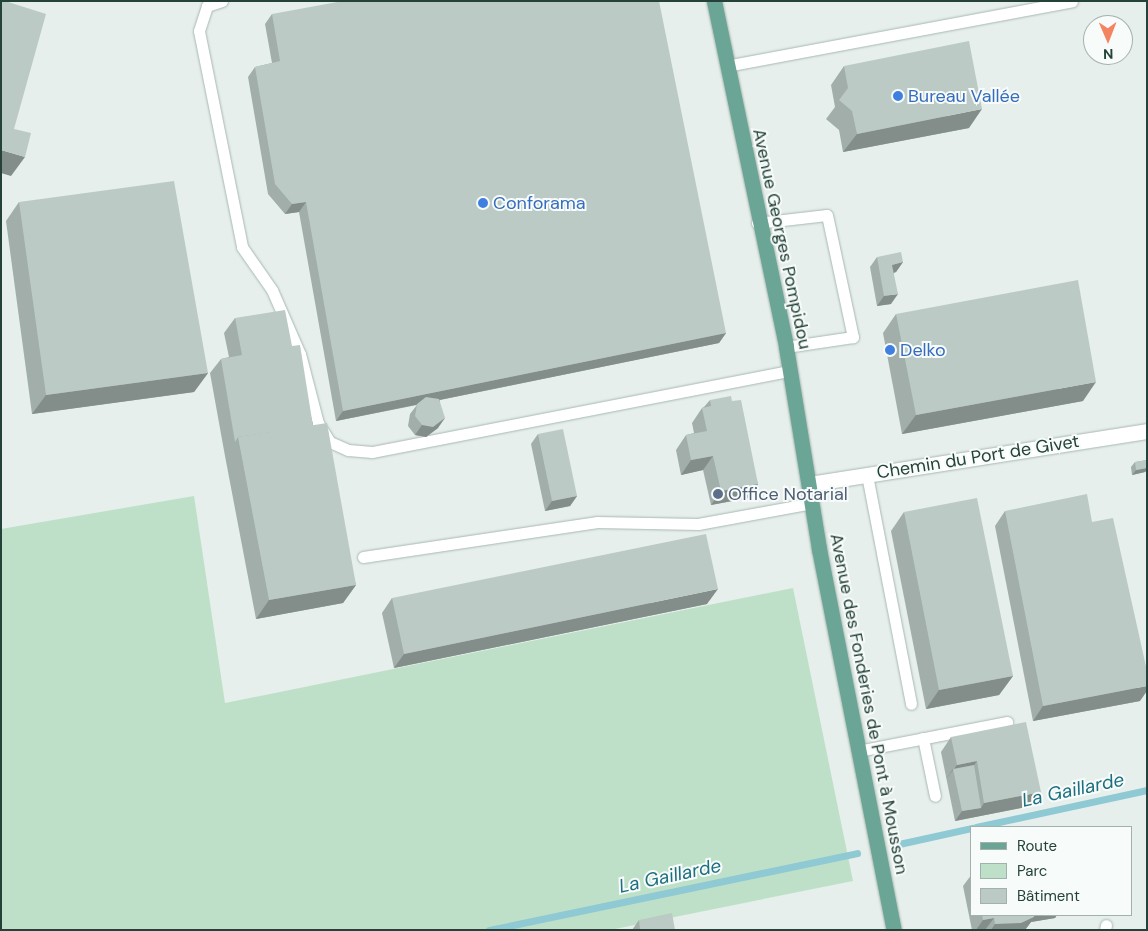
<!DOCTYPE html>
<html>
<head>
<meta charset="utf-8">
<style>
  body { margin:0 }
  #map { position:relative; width:1148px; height:931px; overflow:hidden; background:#e6efeb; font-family:"DM Sans",sans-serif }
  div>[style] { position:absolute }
  .green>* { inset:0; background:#bfe0c8 }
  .stream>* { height:7px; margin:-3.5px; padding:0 3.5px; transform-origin:3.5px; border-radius:3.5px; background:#8ec9d4 }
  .roads { filter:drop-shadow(0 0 1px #a8b8b2) drop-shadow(0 0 1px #a8b8b2) }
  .lane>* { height:11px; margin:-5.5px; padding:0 5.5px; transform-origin:5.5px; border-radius:5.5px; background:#fff }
  .street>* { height:15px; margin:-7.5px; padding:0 7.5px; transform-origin:7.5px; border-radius:7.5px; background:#fff }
  .primary>* { height:15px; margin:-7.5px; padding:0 7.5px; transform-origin:7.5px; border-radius:7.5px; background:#6aa596 }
  .wall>* { inset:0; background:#a1aea9 }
  .shaded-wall>* { inset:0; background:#838d89 }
  .building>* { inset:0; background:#bbcac4 }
  .dots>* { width:14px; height:14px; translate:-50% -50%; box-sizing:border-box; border:2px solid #f7fbf9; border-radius:50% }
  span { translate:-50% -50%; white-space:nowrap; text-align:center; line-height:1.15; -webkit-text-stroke:4px #f7fbf9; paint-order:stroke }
  .shop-label { font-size:18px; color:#366cbe }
  .left { translate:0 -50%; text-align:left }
  .street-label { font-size:18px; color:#24423a }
  .service-label { font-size:18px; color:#4e5e75 }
  .water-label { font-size:19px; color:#1c6f80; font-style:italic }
  .frame { position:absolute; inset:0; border:2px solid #24423a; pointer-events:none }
  .legend { position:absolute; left:970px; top:826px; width:162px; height:90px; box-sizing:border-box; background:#f7fbf9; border:1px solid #a3b1ad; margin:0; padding:6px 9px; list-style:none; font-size:15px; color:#24423a }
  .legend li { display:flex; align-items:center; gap:10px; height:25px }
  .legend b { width:25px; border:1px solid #a3b1ad }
  .north { position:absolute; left:1083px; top:15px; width:50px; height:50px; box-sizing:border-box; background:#f7fbf9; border:1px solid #a3b1ad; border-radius:50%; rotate:179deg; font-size:14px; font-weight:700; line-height:20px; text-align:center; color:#24423a }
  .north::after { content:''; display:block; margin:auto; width:18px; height:22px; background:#f4845f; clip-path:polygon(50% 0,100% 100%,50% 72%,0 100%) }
</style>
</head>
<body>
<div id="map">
  <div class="green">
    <i style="clip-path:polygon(194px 496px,225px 703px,793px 588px,853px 881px,610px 930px,1px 930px,1px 529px)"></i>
  </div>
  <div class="stream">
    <i style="left:976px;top:827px;width:175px;rotate:-12.2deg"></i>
    <i style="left:899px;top:844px;width:75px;rotate:-12.4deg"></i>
    <i style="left:489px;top:930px;width:376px;rotate:-11.8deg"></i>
  </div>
  <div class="roads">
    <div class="lane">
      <i style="left:222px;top:1px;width:16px;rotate:162deg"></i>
      <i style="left:207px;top:6px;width:26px;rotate:108deg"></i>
      <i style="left:199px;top:31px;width:220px;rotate:78.7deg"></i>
      <i style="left:242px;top:247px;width:52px;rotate:55.1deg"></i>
      <i style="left:272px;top:290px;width:70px;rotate:66.4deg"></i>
      <i style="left:300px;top:354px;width:71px;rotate:75.4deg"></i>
      <i style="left:318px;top:423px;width:22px;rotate:58deg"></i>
      <i style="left:330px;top:442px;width:20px;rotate:24deg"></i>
      <i style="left:348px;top:450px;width:24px;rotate:5deg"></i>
      <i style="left:372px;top:452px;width:426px;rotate:-11deg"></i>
      <i style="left:726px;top:66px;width:352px;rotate:-10.6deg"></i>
      <i style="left:757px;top:223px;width:70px;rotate:-6.5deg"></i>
      <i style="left:827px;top:215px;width:125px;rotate:78deg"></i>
      <i style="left:853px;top:337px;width:68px;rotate:171.5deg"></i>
      <i style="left:867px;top:475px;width:233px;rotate:79.1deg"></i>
      <i style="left:363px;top:557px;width:237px;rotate:-8.5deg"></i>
      <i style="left:597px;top:522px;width:101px;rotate:1.1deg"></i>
      <i style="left:698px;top:524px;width:116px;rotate:-10.4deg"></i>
      <i style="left:923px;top:738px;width:59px;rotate:78.3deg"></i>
      <i style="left:858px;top:751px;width:152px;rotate:-11deg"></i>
      <i style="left:1105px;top:930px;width:5px;rotate:-79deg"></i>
    </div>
    <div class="street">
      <i style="left:809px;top:484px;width:342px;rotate:-8.9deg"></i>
    </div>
    <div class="primary">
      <i style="left:714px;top:1px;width:353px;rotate:78.2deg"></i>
      <i style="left:786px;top:347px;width:205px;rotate:80.7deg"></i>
      <i style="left:819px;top:549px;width:388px;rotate:78.9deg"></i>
    </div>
  </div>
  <div class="wall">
    <i style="clip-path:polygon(272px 14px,726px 333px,719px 343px,440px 400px,438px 428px,426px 437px,415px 435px,408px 426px,410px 414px,417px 405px,336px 421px,299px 212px,285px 214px,268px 194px,248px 77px,255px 67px,272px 63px,265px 24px)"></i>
    <i style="clip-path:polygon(844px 66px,969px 128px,843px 152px,839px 130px,826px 119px,835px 107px,831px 85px)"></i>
    <i style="clip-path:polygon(19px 202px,208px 373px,194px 392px,32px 414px,6px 221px)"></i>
    <i style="clip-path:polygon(877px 257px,903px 262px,896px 272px,894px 273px,891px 304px,877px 306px,870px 267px)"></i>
    <i style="clip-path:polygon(896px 314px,1083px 401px,902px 434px,883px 333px)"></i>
    <i style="clip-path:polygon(235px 318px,292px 346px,356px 585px,343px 603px,256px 619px,225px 456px,210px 373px,221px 359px,229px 357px,224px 333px)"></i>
    <i style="clip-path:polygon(710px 400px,732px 401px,758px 484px,748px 498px,711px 505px,703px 470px,681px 475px,676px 450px,686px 435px,694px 433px,692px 423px,702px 408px,704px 407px)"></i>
    <i style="clip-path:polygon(538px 434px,577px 496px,570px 506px,545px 511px,531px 444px)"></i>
    <i style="clip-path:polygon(1147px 460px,1147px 470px,1145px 472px,1132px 475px,1131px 467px,1135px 462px)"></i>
    <i style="clip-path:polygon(1005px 511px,1092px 522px,1140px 701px,1033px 721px,995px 526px)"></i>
    <i style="clip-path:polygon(904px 512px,1013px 676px,999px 695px,926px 709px,891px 531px)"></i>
    <i style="clip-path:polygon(392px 598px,707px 604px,394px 668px,382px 613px)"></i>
    <i style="clip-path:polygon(951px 737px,1031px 806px,955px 821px,941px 752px)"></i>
    <i style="clip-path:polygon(972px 874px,972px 915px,1057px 915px,1055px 918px,1031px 922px,1025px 930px,972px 930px,963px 886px)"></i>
    <i style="clip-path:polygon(639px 920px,675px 930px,632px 930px)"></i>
  </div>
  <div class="shaded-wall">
    <i style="clip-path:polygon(982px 109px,969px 128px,843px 152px,857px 134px)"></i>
    <i style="clip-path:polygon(1px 150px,25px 157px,11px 176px,1px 173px)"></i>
    <i style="clip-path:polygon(306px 202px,299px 212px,285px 214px,292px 204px)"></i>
    <i style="clip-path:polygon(903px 262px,896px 272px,885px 275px,892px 265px)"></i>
    <i style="clip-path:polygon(898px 294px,891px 304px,877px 306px,884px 296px)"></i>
    <i style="clip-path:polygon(726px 333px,719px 343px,336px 421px,343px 411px)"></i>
    <i style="clip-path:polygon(208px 373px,194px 392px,32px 414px,46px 395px)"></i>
    <i style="clip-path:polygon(1096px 382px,1083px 401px,902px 434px,916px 415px)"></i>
    <i style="clip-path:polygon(445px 418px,438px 428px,426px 437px,415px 435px,422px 425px)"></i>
    <i style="clip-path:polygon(713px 456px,703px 470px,681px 475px,691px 460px)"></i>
    <i style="clip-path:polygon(1147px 468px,1147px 470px,1145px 472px,1132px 475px,1136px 470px)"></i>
    <i style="clip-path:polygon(758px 484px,748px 498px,711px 505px,721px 491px)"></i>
    <i style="clip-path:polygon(577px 496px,570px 506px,545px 511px,552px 501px)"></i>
    <i style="clip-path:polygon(356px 585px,343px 603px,256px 619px,269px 600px)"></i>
    <i style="clip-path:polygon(718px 589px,707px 604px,394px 668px,404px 654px)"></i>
    <i style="clip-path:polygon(1013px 676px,999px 695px,926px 709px,939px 690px)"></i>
    <i style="clip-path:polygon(1147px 686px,1147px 691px,1140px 701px,1033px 721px,1043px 706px)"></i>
    <i style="clip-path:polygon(977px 761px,967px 775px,953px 769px,946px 779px,957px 765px)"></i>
    <i style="clip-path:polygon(1041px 792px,1031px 806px,955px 821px,962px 811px,981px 808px,984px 803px)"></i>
    <i style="clip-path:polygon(1029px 915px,1057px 915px,1055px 918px,1031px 922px,1025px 930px,991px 930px,995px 924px)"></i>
    <i style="clip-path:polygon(994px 918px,985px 930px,976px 930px,983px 920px)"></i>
  </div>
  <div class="building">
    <i style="clip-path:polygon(1px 1px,5px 1px,46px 14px,14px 129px,31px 133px,25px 157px,1px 150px)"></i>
    <i style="clip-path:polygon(343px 1px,659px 1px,726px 333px,343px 411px,306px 202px,292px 204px,275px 184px,255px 67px,280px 61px,272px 14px)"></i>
    <i style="clip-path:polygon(969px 41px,982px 109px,857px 134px,852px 111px,839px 100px,848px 88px,844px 66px)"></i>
    <i style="clip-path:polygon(174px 181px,208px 373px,46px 395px,19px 202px)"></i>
    <i style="clip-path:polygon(901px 252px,903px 262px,892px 265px,898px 294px,884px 296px,877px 257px)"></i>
    <i style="clip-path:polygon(1078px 280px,1096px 382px,916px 415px,896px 314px)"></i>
    <i style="clip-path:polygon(285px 310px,292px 346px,300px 345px,313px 426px,238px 437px,235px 442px,221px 359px,242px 355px,235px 318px)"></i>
    <i style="clip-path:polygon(731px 396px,732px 401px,741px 400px,758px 484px,721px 491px,713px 456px,691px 460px,686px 435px,707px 431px,702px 408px,711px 406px,710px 400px)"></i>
    <i style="clip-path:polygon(426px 397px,439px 399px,445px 418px,433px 427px,422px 425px,415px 416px,417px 404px)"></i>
    <i style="clip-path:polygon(327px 423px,356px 585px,269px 600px,238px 437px)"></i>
    <i style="clip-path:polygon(563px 429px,577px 496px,552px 501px,538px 434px)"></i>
    <i style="clip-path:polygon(1147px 460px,1147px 468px,1136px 470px,1135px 462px)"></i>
    <i style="clip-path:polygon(1087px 494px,1092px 522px,1113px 518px,1147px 671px,1147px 686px,1043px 706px,1005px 511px)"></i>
    <i style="clip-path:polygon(977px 498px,1013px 676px,939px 690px,904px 512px)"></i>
    <i style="clip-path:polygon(706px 534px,718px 589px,404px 654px,392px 598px)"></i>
    <i style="clip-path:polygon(1026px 722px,1041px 792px,984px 803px,977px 761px,957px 765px,951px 737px)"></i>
    <i style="clip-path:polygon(974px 765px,981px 808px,962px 811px,953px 769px)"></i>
    <i style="clip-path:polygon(672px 913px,675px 930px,640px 930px,639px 920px)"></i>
    <i style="clip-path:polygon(982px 915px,1034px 915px,1034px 917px,1021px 923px,995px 924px,994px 918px,983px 920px)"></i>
  </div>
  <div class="dots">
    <i style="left:898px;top:96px;background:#3f7fe0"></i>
    <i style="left:483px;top:203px;background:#3f7fe0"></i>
    <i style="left:890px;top:350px;background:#3f7fe0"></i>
    <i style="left:718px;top:494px;background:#5c6f8a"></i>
  </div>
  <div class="shop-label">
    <span class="left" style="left:908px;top:96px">Bureau Vallée</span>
    <span class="left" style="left:493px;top:203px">Conforama</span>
    <span class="left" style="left:900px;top:350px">Delko</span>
  </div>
  <div class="street-label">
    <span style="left:782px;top:239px;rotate:78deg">Avenue Georges Pompidou</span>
    <span style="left:978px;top:457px;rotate:-9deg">Chemin du Port de Givet</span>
    <span style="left:869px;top:704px;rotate:79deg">Avenue des Fonderies de Pont à Mousson</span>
  </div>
  <div class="service-label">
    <span class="left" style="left:728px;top:494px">Office Notarial</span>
  </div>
  <div class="water-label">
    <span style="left:1073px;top:790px;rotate:-12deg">La Gaillarde</span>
    <span style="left:670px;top:876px;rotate:-12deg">La Gaillarde</span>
  </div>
  <div class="frame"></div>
  <ul class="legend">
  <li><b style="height:6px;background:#6aa596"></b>Route</li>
  <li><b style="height:14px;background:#bfe0c8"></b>Parc</li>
  <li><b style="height:14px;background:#bbcac4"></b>Bâtiment</li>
  </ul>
  <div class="north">N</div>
</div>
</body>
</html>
